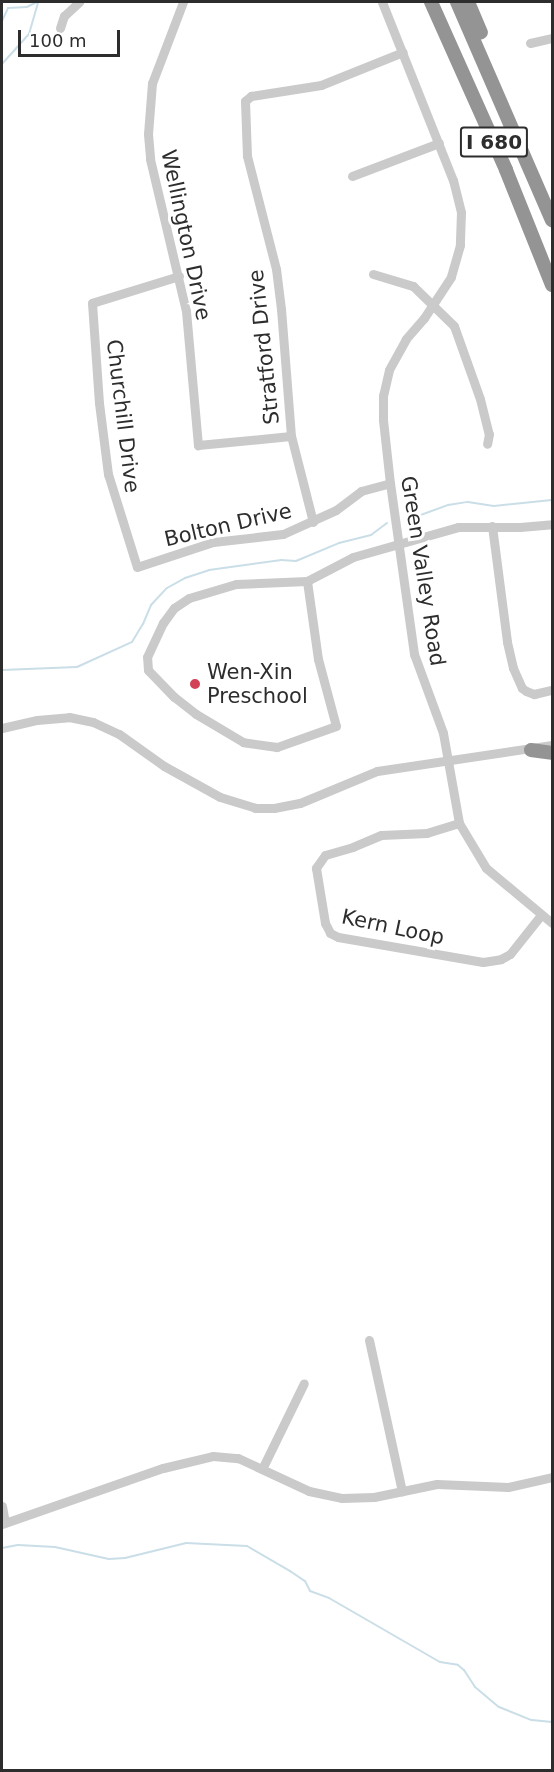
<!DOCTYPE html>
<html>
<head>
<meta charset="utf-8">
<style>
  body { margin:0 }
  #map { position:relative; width:554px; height:1772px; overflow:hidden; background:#fff; font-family:"DejaVu Sans",sans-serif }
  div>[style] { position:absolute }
  .stream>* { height:2px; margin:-1px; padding:0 1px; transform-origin:1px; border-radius:1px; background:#cadee7 }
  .minor>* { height:9px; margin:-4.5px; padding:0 4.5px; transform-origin:4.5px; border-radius:4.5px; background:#cacaca }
  .highway>* { height:14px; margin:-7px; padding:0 7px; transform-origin:7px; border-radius:7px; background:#949494 }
  .dots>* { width:16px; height:16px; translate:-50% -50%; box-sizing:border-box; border:3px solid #fff; border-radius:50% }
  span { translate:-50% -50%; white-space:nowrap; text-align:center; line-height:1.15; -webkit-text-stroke:6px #fff; paint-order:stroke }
  .shield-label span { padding:2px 4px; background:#fff; border:2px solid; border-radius:4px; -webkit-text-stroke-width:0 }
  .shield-label { font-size:20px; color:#2d2d2d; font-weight:700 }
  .street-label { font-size:21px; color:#2d2d2d }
  .poi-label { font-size:21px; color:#2d2d2d }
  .left { translate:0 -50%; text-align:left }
  .frame { position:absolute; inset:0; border:3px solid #2d2d2d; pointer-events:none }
  .scale { position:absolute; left:18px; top:30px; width:102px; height:27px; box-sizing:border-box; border:3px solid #2d2d2d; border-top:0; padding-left:8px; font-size:18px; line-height:21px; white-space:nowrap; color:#2d2d2d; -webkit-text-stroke:4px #fff; paint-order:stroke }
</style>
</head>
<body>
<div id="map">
  <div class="stream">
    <i style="left:2px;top:21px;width:14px;rotate:-65deg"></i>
    <i style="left:8px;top:8px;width:19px;rotate:-3deg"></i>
    <i style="left:27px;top:7px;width:11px;rotate:-27deg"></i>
    <i style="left:2px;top:64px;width:40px;rotate:-48deg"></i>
    <i style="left:29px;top:34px;width:33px;rotate:-74deg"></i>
    <i style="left:407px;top:520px;width:44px;rotate:-20.1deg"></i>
    <i style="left:448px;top:505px;width:20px;rotate:-9deg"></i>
    <i style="left:468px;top:502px;width:26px;rotate:9deg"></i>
    <i style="left:494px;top:506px;width:58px;rotate:-5.9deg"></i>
    <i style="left:2px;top:670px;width:75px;rotate:-2.3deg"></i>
    <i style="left:77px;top:667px;width:60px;rotate:-24.4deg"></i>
    <i style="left:132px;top:642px;width:21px;rotate:-59deg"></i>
    <i style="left:143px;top:624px;width:21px;rotate:-67deg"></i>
    <i style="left:151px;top:605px;width:23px;rotate:-47deg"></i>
    <i style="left:167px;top:588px;width:21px;rotate:-29deg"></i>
    <i style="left:185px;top:578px;width:25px;rotate:-18deg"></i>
    <i style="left:209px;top:570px;width:73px;rotate:-7.9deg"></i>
    <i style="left:281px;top:560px;width:15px;rotate:4deg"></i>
    <i style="left:296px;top:561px;width:47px;rotate:-22.7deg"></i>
    <i style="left:339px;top:543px;width:33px;rotate:-14deg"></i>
    <i style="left:371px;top:535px;width:20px;rotate:-37deg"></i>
    <i style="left:2px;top:1548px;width:16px;rotate:-11deg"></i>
    <i style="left:18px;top:1545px;width:37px;rotate:3deg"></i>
    <i style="left:55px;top:1547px;width:55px;rotate:12.5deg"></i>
    <i style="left:109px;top:1559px;width:16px;rotate:-4deg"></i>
    <i style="left:125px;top:1558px;width:63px;rotate:-13.8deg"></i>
    <i style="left:186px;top:1543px;width:61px;rotate:2.8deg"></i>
    <i style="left:247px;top:1546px;width:50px;rotate:30.2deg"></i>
    <i style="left:290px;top:1571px;width:18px;rotate:34deg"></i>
    <i style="left:305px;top:1581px;width:11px;rotate:63deg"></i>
    <i style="left:310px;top:1591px;width:20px;rotate:20deg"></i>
    <i style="left:329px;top:1598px;width:128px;rotate:30deg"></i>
    <i style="left:440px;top:1662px;width:18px;rotate:9deg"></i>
    <i style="left:458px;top:1665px;width:8px;rotate:40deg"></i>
    <i style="left:464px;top:1670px;width:20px;rotate:57deg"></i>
    <i style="left:475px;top:1687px;width:31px;rotate:40deg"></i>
    <i style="left:499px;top:1707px;width:35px;rotate:22deg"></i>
    <i style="left:532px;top:1720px;width:20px;rotate:6deg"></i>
  </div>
  <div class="minor">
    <i style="left:183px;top:2px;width:87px;rotate:110.9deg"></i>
    <i style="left:152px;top:83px;width:51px;rotate:94.5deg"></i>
    <i style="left:148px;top:134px;width:25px;rotate:85deg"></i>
    <i style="left:150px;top:159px;width:156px;rotate:76.7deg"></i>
    <i style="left:186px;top:311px;width:135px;rotate:84.9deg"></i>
    <i style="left:198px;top:445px;width:93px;rotate:-5.5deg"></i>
    <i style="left:382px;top:2px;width:192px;rotate:68.3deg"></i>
    <i style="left:453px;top:180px;width:33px;rotate:76deg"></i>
    <i style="left:461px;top:212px;width:33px;rotate:92deg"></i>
    <i style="left:460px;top:245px;width:33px;rotate:106deg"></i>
    <i style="left:451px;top:277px;width:49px;rotate:123.4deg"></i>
    <i style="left:424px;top:318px;width:28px;rotate:131deg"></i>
    <i style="left:406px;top:339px;width:35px;rotate:119deg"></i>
    <i style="left:389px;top:370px;width:27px;rotate:103deg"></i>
    <i style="left:383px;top:396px;width:24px;rotate:90deg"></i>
    <i style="left:383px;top:420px;width:63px;rotate:83.7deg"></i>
    <i style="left:390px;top:483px;width:173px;rotate:82deg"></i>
    <i style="left:414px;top:654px;width:84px;rotate:69.8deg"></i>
    <i style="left:443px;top:733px;width:91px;rotate:79.9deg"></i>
    <i style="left:459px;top:823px;width:52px;rotate:59deg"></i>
    <i style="left:486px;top:868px;width:86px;rotate:39.8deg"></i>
    <i style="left:60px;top:28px;width:13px;rotate:-72deg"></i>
    <i style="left:64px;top:16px;width:21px;rotate:-43deg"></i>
    <i style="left:530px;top:43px;width:23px;rotate:-13deg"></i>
    <i style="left:352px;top:176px;width:93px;rotate:-20.8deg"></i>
    <i style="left:373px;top:274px;width:42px;rotate:16.7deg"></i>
    <i style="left:413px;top:286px;width:57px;rotate:44.3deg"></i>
    <i style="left:454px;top:326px;width:77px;rotate:70.4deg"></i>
    <i style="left:480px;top:399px;width:36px;rotate:76deg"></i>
    <i style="left:489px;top:434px;width:10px;rotate:101deg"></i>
    <i style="left:179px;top:276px;width:91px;rotate:162.8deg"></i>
    <i style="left:92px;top:303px;width:100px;rotate:86deg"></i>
    <i style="left:99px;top:403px;width:72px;rotate:82.8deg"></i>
    <i style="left:108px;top:474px;width:97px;rotate:72.7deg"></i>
    <i style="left:137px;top:567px;width:80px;rotate:-18.2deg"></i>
    <i style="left:213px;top:542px;width:70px;rotate:-6.5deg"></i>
    <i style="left:283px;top:534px;width:58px;rotate:-24.4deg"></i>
    <i style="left:336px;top:510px;width:31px;rotate:-37deg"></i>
    <i style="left:361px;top:491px;width:30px;rotate:-15deg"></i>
    <i style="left:313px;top:522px;width:89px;rotate:-104.3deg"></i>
    <i style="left:291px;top:436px;width:127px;rotate:-94.5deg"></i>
    <i style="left:281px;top:309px;width:40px;rotate:-97.1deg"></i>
    <i style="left:276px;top:269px;width:117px;rotate:-104.4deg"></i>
    <i style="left:247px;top:156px;width:55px;rotate:-92.1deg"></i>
    <i style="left:245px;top:101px;width:8px;rotate:-40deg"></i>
    <i style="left:251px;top:96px;width:71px;rotate:-8.9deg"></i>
    <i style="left:321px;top:85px;width:88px;rotate:-21.9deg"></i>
    <i style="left:492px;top:526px;width:117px;rotate:82.6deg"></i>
    <i style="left:507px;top:642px;width:27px;rotate:77deg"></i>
    <i style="left:513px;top:668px;width:22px;rotate:66deg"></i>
    <i style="left:522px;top:688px;width:5px;rotate:37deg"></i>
    <i style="left:526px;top:691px;width:9px;rotate:21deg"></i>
    <i style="left:534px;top:694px;width:18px;rotate:-13deg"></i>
    <i style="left:307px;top:581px;width:79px;rotate:82deg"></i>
    <i style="left:318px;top:659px;width:69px;rotate:75deg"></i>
    <i style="left:336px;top:726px;width:63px;rotate:160.4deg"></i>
    <i style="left:277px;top:747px;width:34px;rotate:-172deg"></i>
    <i style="left:243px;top:742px;width:55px;rotate:-149.2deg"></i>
    <i style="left:196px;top:714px;width:28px;rotate:-142deg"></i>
    <i style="left:174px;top:697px;width:37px;rotate:-134deg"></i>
    <i style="left:148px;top:670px;width:13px;rotate:-94deg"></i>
    <i style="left:147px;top:657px;width:38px;rotate:-65deg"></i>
    <i style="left:163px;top:623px;width:19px;rotate:-54deg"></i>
    <i style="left:174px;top:608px;width:18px;rotate:-34deg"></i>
    <i style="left:189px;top:598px;width:49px;rotate:-16.6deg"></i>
    <i style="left:236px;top:584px;width:71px;rotate:-2.4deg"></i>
    <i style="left:307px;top:581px;width:52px;rotate:-27.6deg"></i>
    <i style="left:353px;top:557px;width:109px;rotate:-15.9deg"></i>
    <i style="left:458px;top:527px;width:62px"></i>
    <i style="left:520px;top:527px;width:32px;rotate:-5deg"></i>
    <i style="left:2px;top:728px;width:36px;rotate:-13deg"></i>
    <i style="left:37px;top:720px;width:32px;rotate:-5deg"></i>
    <i style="left:69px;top:717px;width:25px;rotate:12deg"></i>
    <i style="left:93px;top:722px;width:29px;rotate:25deg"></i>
    <i style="left:119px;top:734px;width:55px;rotate:35.4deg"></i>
    <i style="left:164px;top:766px;width:64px;rotate:29deg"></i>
    <i style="left:220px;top:797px;width:37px;rotate:17deg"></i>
    <i style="left:255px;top:808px;width:19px"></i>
    <i style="left:274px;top:808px;width:26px;rotate:-11deg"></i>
    <i style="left:300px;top:803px;width:83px;rotate:-22.6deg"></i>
    <i style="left:377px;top:771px;width:177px;rotate:-8.5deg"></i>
    <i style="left:459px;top:823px;width:34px;rotate:163deg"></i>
    <i style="left:427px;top:833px;width:46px;rotate:177.5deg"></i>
    <i style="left:381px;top:835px;width:30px;rotate:157deg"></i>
    <i style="left:353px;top:847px;width:29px;rotate:164deg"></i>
    <i style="left:325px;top:855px;width:16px;rotate:125deg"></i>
    <i style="left:316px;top:868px;width:56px;rotate:80.7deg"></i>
    <i style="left:325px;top:923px;width:11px;rotate:63deg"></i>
    <i style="left:330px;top:933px;width:9px;rotate:27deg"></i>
    <i style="left:338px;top:937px;width:147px;rotate:9.8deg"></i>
    <i style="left:483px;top:962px;width:18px;rotate:-9deg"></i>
    <i style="left:501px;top:959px;width:10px;rotate:-29deg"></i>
    <i style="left:510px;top:954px;width:50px;rotate:-51.5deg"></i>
    <i style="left:369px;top:1340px;width:155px;rotate:77.7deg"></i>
    <i style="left:263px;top:1467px;width:93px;rotate:-64deg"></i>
    <i style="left:2px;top:1506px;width:17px;rotate:80deg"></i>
    <i style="left:2px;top:1524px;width:170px;rotate:-19.2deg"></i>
    <i style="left:163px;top:1468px;width:51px;rotate:-13.5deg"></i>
    <i style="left:213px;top:1456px;width:25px;rotate:5deg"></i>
    <i style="left:238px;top:1458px;width:78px;rotate:24.9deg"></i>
    <i style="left:309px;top:1491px;width:34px;rotate:12deg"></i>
    <i style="left:342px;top:1498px;width:32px;rotate:-2deg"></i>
    <i style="left:374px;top:1497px;width:64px;rotate:-11.7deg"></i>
    <i style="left:437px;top:1484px;width:71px;rotate:2.4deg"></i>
    <i style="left:508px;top:1487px;width:45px;rotate:-12.8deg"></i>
  </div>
  <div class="highway">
    <i style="left:431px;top:2px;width:184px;rotate:65.9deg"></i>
    <i style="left:506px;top:170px;width:124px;rotate:68.2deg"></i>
    <i style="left:457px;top:2px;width:238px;rotate:66.5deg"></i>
    <i style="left:468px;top:2px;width:33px;rotate:67deg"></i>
    <i style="left:531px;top:750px;width:21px;rotate:8deg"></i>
  </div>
  <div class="dots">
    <i style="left:195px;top:684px;background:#d24155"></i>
  </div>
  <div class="shield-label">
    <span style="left:494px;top:142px">I 680</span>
  </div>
  <div class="street-label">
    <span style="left:186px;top:235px;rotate:78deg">Wellington Drive</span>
    <span style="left:264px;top:347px;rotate:-96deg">Stratford Drive</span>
    <span style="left:123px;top:416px;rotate:83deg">Churchill Drive</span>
    <span style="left:228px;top:525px;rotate:-13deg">Bolton Drive</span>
    <span style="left:423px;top:571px;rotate:81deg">Green Valley Road</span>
    <span style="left:393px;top:927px;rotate:12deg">Kern Loop</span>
  </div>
  <div class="poi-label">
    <span class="left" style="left:207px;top:684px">Wen-Xin<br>Preschool</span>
  </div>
  <div class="frame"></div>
  <div class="scale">100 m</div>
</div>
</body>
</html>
